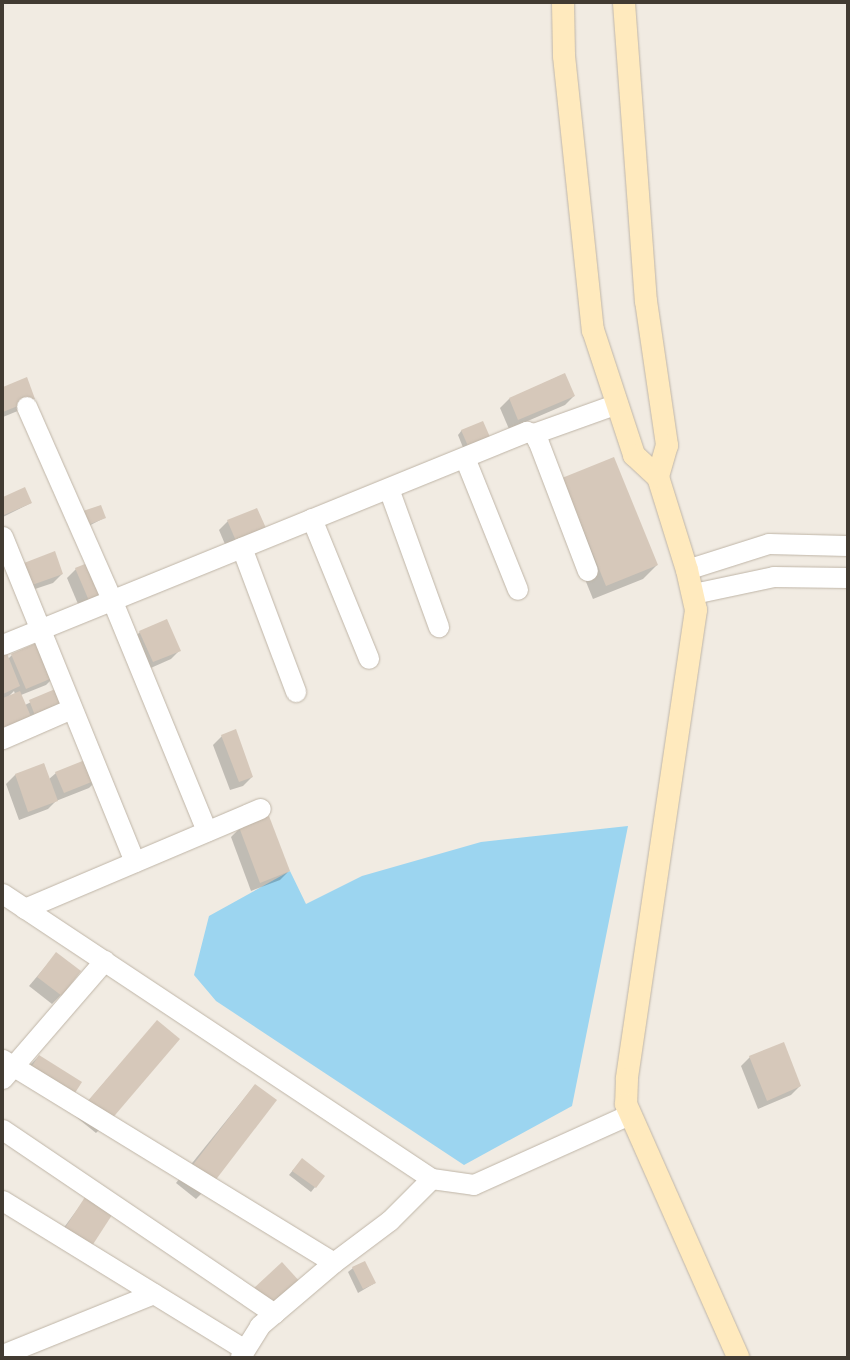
<!DOCTYPE html>
<html>
<head>
<meta charset="utf-8">
<style>
  body { margin:0 }
  #map { position:relative; width:850px; height:1360px; overflow:hidden; background:#f1ebe2; font-family:Montserrat,sans-serif }
  div>[style] { position:absolute }
  .water>* { inset:0; background:#9cd5f0 }
  .shadow>* { inset:0; background:#0003 }
  .building>* { inset:0; background:#d6c8ba }
  .roads { filter:drop-shadow(0 0 1px #bfb5a7) drop-shadow(0 0 1px #bfb5a7) }
  .street>* { height:20px; margin:-10px; padding:0 10px; transform-origin:10px; border-radius:10px; background:#fff }
  .secondary>* { height:22px; margin:-11px; padding:0 11px; transform-origin:11px; border-radius:11px; background:#ffeabe }
  span { translate:-50% -50%; white-space:nowrap; text-align:center; line-height:1.15; -webkit-text-stroke:3px #fff; paint-order:stroke }
  .frame { position:absolute; inset:0; border:4px solid #423b32; pointer-events:none }
</style>
</head>
<body>
<div id="map">
  <div class="water">
    <i style="clip-path:polygon(628px 826px,572px 1106px,464px 1165px,216px 1001px,194px 975px,209px 916px,290px 871px,306px 904px,362px 876px,481px 842px)"></i>
  </div>
  <div class="shadow">
    <i style="clip-path:polygon(564px 374px,574px 396px,565px 405px,509px 429px,500px 408px,509px 399px)"></i>
    <i style="clip-path:polygon(3px 388px,25px 408px,3px 417px)"></i>
    <i style="clip-path:polygon(462px 430px,488px 437px,464px 450px,458px 435px)"></i>
    <i style="clip-path:polygon(25px 489px,31px 503px,3px 517px,3px 498px)"></i>
    <i style="clip-path:polygon(550px 493px,657px 565px,643px 579px,593px 599px)"></i>
    <i style="clip-path:polygon(76px 517px,104px 518px,81px 530px)"></i>
    <i style="clip-path:polygon(228px 521px,255px 537px,227px 549px,219px 530px)"></i>
    <i style="clip-path:polygon(24px 564px,62px 574px,53px 583px,23px 593px)"></i>
    <i style="clip-path:polygon(76px 569px,103px 596px,81px 611px,67px 578px)"></i>
    <i style="clip-path:polygon(140px 632px,180px 650px,171px 659px,144px 671px,131px 641px)"></i>
    <i style="clip-path:polygon(evenodd,3px 653px,8px 659px,12px 655px,55px 676px,46px 685px,21px 695px,25px 705px,60px 688px,67px 703px,3px 736px,3px 653px,14px 691px,15px 694px,7px 698px,14px 691px)"></i>
    <i style="clip-path:polygon(222px 736px,252px 777px,243px 786px,230px 790px,213px 745px)"></i>
    <i style="clip-path:polygon(44px 764px,49px 779px,56px 773px,98px 779px,89px 788px,56px 801px,48px 809px,19px 820px,6px 784px,15px 775px)"></i>
    <i style="clip-path:polygon(240px 828px,289px 871px,280px 880px,251px 891px,231px 837px)"></i>
    <i style="clip-path:polygon(56px 954px,61px 995px,52px 1004px,29px 986px)"></i>
    <i style="clip-path:polygon(157px 1022px,109px 1120px,96px 1133px,75px 1116px)"></i>
    <i style="clip-path:polygon(783px 1044px,800px 1086px,791px 1095px,758px 1109px,741px 1066px,750px 1057px)"></i>
    <i style="clip-path:polygon(39px 1056px,73px 1095px,30px 1065px)"></i>
    <i style="clip-path:polygon(255px 1085px,210px 1185px,196px 1199px,176px 1183px)"></i>
    <i style="clip-path:polygon(298px 1164px,324px 1176px,311px 1192px,289px 1175px)"></i>
    <i style="clip-path:polygon(85px 1199px,80px 1257px,54px 1241px)"></i>
    <i style="clip-path:polygon(353px 1268px,375px 1283px,358px 1293px,348px 1272px)"></i>
  </div>
  <div class="building">
    <i style="clip-path:polygon(565px 373px,575px 396px,518px 420px,509px 398px)"></i>
    <i style="clip-path:polygon(27px 377px,35px 399px,3px 412px,3px 387px)"></i>
    <i style="clip-path:polygon(483px 421px,490px 437px,468px 446px,461px 430px)"></i>
    <i style="clip-path:polygon(614px 457px,658px 565px,606px 586px,562px 478px)"></i>
    <i style="clip-path:polygon(25px 487px,32px 503px,4px 515px,3px 497px)"></i>
    <i style="clip-path:polygon(101px 505px,106px 518px,85px 526px,80px 512px)"></i>
    <i style="clip-path:polygon(257px 508px,266px 528px,236px 541px,227px 520px)"></i>
    <i style="clip-path:polygon(55px 551px,63px 574px,32px 585px,24px 563px)"></i>
    <i style="clip-path:polygon(90px 562px,104px 597px,90px 603px,75px 568px)"></i>
    <i style="clip-path:polygon(167px 619px,181px 651px,153px 662px,139px 631px)"></i>
    <i style="clip-path:polygon(41px 641px,57px 676px,26px 689px,11px 654px)"></i>
    <i style="clip-path:polygon(6px 651px,20px 686px,3px 694px,3px 652px)"></i>
    <i style="clip-path:polygon(60px 687px,68px 703px,36px 718px,29px 700px)"></i>
    <i style="clip-path:polygon(20px 691px,32px 719px,3px 732px,3px 698px)"></i>
    <i style="clip-path:polygon(236px 729px,253px 777px,239px 782px,221px 735px)"></i>
    <i style="clip-path:polygon(90px 758px,99px 779px,64px 793px,55px 772px)"></i>
    <i style="clip-path:polygon(44px 763px,58px 801px,28px 812px,15px 774px)"></i>
    <i style="clip-path:polygon(269px 816px,290px 871px,260px 883px,239px 827px)"></i>
    <i style="clip-path:polygon(56px 952px,81px 971px,62px 996px,37px 977px)"></i>
    <i style="clip-path:polygon(157px 1020px,180px 1039px,110px 1121px,87px 1102px)"></i>
    <i style="clip-path:polygon(784px 1042px,801px 1086px,767px 1101px,749px 1056px)"></i>
    <i style="clip-path:polygon(39px 1055px,82px 1082px,73px 1096px,30px 1069px)"></i>
    <i style="clip-path:polygon(255px 1084px,277px 1100px,211px 1186px,189px 1170px)"></i>
    <i style="clip-path:polygon(302px 1158px,325px 1176px,316px 1188px,292px 1171px)"></i>
    <i style="clip-path:polygon(85px 1197px,112px 1215px,90px 1249px,63px 1231px)"></i>
    <i style="clip-path:polygon(365px 1261px,376px 1283px,363px 1289px,352px 1267px)"></i>
    <i style="clip-path:polygon(282px 1262px,301px 1283px,270px 1307px,253px 1289px)"></i>
  </div>
  <div class="roads">
    <div class="street">
      <i style="left:27px;top:407px;width:213px;rotate:66.2deg"></i>
      <i style="left:113px;top:602px;width:248px;rotate:67.7deg"></i>
      <i style="left:534px;top:434px;width:89px;rotate:-19.7deg"></i>
      <i style="left:465px;top:458px;width:142px;rotate:68.1deg"></i>
      <i style="left:389px;top:489px;width:147px;rotate:70.1deg"></i>
      <i style="left:312px;top:519px;width:151px;rotate:67.8deg"></i>
      <i style="left:3px;top:537px;width:351px;rotate:67.9deg"></i>
      <i style="left:242px;top:548px;width:154px;rotate:69.4deg"></i>
      <i style="left:687px;top:570px;width:86px;rotate:-17.6deg"></i>
      <i style="left:769px;top:544px;width:78px;rotate:1.5deg"></i>
      <i style="left:694px;top:594px;width:82px;rotate:-12deg"></i>
      <i style="left:774px;top:577px;width:73px;rotate:0.8deg"></i>
      <i style="left:3px;top:645px;width:566px;rotate:-22.12deg"></i>
      <i style="left:527px;top:432px;width:7px;rotate:16deg"></i>
      <i style="left:534px;top:434px;width:10px;rotate:61deg"></i>
      <i style="left:539px;top:443px;width:137px;rotate:69.1deg"></i>
      <i style="left:3px;top:739px;width:75px;rotate:-23.5deg"></i>
      <i style="left:3px;top:894px;width:515px;rotate:33.6deg"></i>
      <i style="left:432px;top:1179px;width:42px;rotate:8.1deg"></i>
      <i style="left:474px;top:1185px;width:171px;rotate:-24.2deg"></i>
      <i style="left:25px;top:909px;width:256px;rotate:-23deg"></i>
      <i style="left:3px;top:1060px;width:388px;rotate:31.5deg"></i>
      <i style="left:3px;top:1079px;width:156px;rotate:-49.2deg"></i>
      <i style="left:3px;top:1130px;width:328px;rotate:34.1deg"></i>
      <i style="left:3px;top:1201px;width:284px;rotate:31.6deg"></i>
      <i style="left:3px;top:1355px;width:163px;rotate:-22deg"></i>
      <i style="left:241px;top:1357px;width:36px;rotate:-58deg"></i>
      <i style="left:260px;top:1326px;width:97px;rotate:-40.4deg"></i>
      <i style="left:334px;top:1263px;width:70px;rotate:-36.9deg"></i>
      <i style="left:390px;top:1221px;width:59px;rotate:-45deg"></i>
    </div>
    <div class="secondary">
      <i style="left:563px;top:3px;width:53px;rotate:88.9deg"></i>
      <i style="left:564px;top:56px;width:276px;rotate:84deg"></i>
      <i style="left:593px;top:330px;width:132px;rotate:71.8deg"></i>
      <i style="left:634px;top:455px;width:33px;rotate:43deg"></i>
      <i style="left:658px;top:477px;width:97px;rotate:72.7deg"></i>
      <i style="left:687px;top:570px;width:41px;rotate:77.3deg"></i>
      <i style="left:696px;top:610px;width:474px;rotate:98.4deg"></i>
      <i style="left:627px;top:1079px;width:25px;rotate:92deg"></i>
      <i style="left:626px;top:1104px;width:277px;rotate:66.1deg"></i>
      <i style="left:624px;top:3px;width:299px;rotate:85.8deg"></i>
      <i style="left:646px;top:301px;width:146px;rotate:81.7deg"></i>
      <i style="left:667px;top:445px;width:33px;rotate:106deg"></i>
    </div>
  </div>
  <div class="frame"></div>
</div>
</body>
</html>
